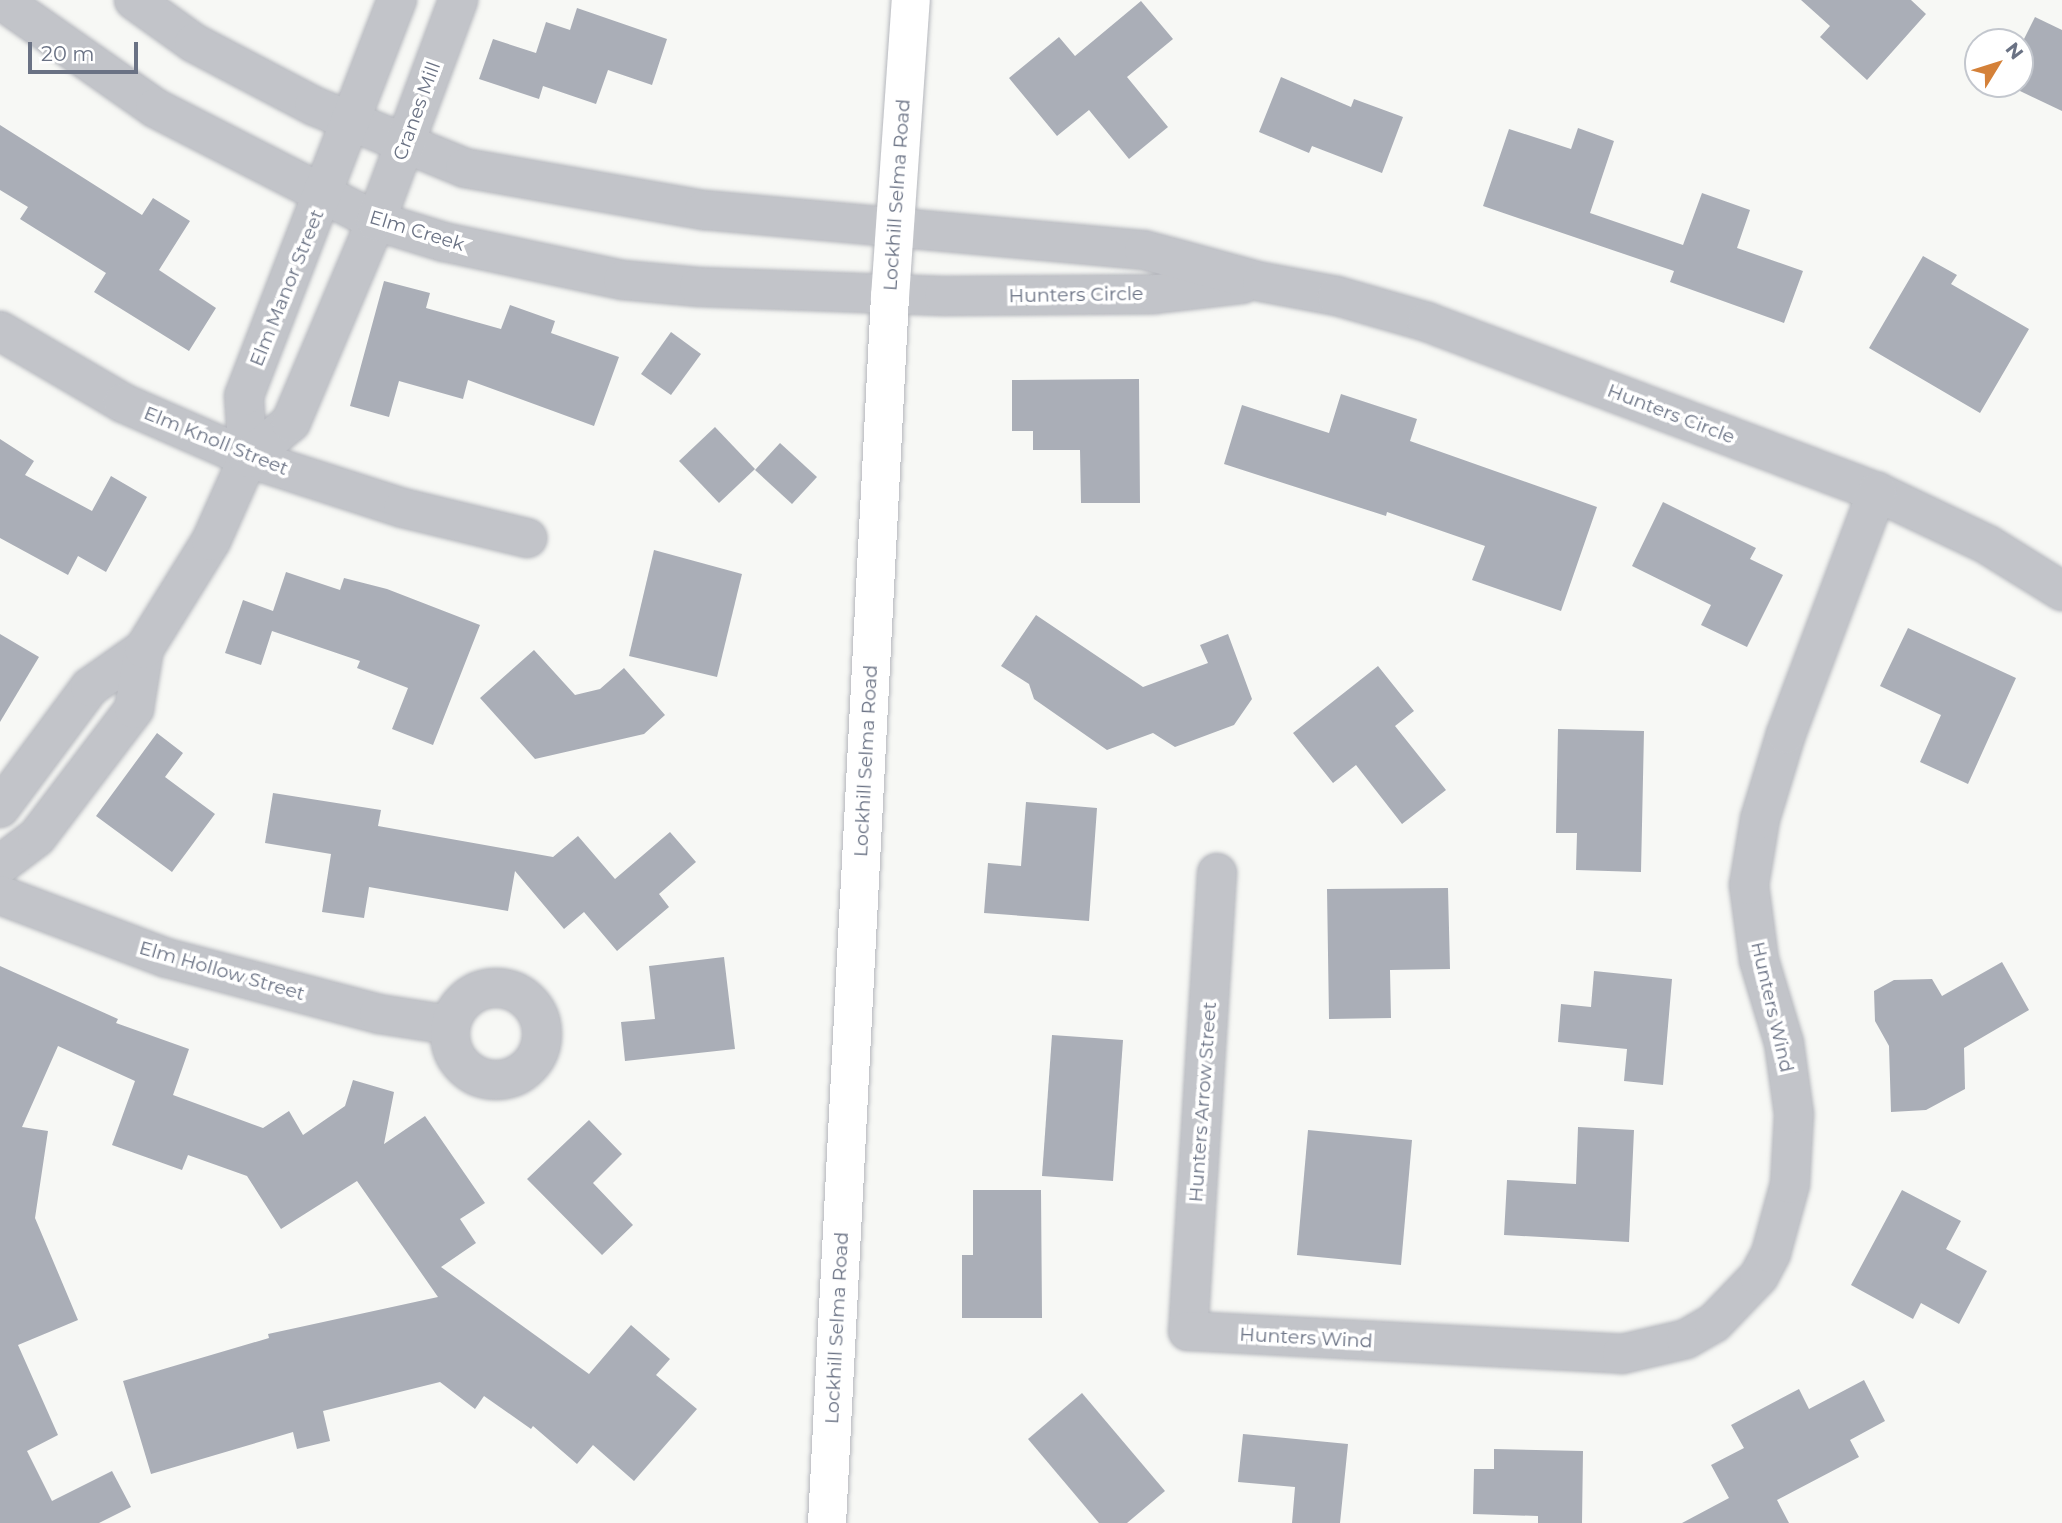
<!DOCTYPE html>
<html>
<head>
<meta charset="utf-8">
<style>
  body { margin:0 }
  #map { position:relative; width:2062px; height:1523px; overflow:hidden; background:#f7f8f5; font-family:Montserrat,sans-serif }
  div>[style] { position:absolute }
  .building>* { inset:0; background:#aaaeb7 }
  .roads { filter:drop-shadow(0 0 2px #b5b7bd) drop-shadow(0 0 2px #b5b7bd) }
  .street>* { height:38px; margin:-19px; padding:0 19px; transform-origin:19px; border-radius:19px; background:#c2c4c9 }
  .street>.ring { margin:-19px; padding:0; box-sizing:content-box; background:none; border:38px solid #c2c4c9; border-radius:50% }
  .secondary>* { height:38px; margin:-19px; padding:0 19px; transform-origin:19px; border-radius:19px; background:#fff }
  span { translate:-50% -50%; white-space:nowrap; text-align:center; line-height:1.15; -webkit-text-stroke:7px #fff; paint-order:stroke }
  .street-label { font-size:19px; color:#6a7284 }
  .north { position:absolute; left:1964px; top:28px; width:70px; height:70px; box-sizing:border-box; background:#fff; border:2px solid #c3c7ce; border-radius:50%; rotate:52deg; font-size:19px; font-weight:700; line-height:28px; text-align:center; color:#6a7284 }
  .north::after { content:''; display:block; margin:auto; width:24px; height:32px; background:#d48139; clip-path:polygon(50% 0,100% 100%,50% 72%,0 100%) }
  .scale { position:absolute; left:28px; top:42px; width:110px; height:32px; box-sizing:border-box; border:4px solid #6a7284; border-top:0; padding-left:9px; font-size:21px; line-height:24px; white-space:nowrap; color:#6a7284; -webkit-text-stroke:5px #fff; paint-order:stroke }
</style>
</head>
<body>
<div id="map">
  <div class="building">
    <i style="clip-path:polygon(1801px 0,1911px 0,1926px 14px,1867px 80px,1820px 37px,1830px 26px)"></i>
    <i style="clip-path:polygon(1141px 1px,1173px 39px,1127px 77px,1168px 127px,1129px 159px,1089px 110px,1057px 136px,1009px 78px,1059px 37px,1075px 56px)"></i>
    <i style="clip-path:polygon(577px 8px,667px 39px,652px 85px,608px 70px,596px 104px,543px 86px,539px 99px,479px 79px,493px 39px,536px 53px,546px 22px,570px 30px)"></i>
    <i style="clip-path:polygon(2035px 17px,2062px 30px,2062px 111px,2020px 91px,2020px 47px)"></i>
    <i style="clip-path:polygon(1281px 77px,1351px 107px,1354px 99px,1403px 117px,1382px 173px,1312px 146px,1309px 153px,1259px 132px)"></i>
    <i style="clip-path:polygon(0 125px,142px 215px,153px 198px,190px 221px,159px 270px,216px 308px,189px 351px,94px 292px,106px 273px,20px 219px,28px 207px,0 190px)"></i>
    <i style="clip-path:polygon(1578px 128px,1614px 141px,1590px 213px,1683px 245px,1702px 193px,1750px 210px,1737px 248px,1803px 271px,1784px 323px,1670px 282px,1674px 271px,1483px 206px,1509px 129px,1571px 149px)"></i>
    <i style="clip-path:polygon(1923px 256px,1957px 275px,1951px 284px,2029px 329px,1980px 413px,1869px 348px)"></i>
    <i style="clip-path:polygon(384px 281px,430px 293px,426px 308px,501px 329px,510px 305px,555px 321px,551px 333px,619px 357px,594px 426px,468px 380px,463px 399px,399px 381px,389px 417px,350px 406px)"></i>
    <i style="clip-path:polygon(671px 332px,701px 354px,671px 395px,641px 374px)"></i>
    <i style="clip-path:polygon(1139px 379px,1140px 503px,1081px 503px,1080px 450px,1033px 450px,1033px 431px,1012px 431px,1012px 380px)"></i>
    <i style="clip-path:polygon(1341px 394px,1417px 419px,1410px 441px,1597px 507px,1561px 611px,1472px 580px,1485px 546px,1387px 512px,1386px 516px,1224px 464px,1242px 405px,1329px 433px)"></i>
    <i style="clip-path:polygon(715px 427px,755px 469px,719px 503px,679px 461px)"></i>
    <i style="clip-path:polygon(0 439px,34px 461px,25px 475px,92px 511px,111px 476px,147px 497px,106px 572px,78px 556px,68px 575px,0 538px)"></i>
    <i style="clip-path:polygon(780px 443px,817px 477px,792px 504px,755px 470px)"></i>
    <i style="clip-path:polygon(1663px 502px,1756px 548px,1750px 559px,1783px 575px,1747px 647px,1701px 625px,1711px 605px,1632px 566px)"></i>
    <i style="clip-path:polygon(654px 550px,742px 574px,717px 677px,629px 656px)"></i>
    <i style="clip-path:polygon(286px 572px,340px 590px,344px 578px,387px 589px,480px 625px,433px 745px,392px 729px,408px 688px,357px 668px,360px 661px,272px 631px,261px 665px,225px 653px,243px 600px,273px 611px)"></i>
    <i style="clip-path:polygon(1036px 615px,1143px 687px,1208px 663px,1200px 645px,1228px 634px,1252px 699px,1234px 725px,1175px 747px,1153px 733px,1107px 750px,1034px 699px,1029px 684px,1001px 666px)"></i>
    <i style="clip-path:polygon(1908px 628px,2016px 678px,1968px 784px,1920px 762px,1941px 715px,1880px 686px)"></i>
    <i style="clip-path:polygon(0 634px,39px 657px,0 722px)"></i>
    <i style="clip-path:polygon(534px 650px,575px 695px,600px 689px,624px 668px,665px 715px,644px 734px,535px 759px,480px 698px)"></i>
    <i style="clip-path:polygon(1378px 666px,1414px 711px,1395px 726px,1446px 790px,1402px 824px,1356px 765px,1333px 783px,1293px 733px)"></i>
    <i style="clip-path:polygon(1558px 729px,1644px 731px,1641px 872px,1576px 870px,1577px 833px,1556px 833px)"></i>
    <i style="clip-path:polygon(157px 733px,183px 753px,165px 777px,215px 814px,172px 872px,96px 816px)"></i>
    <i style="clip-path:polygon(273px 793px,381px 810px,378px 826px,553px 857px,578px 836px,615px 879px,670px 832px,696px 862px,659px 894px,669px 907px,617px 951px,584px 912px,564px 929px,515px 871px,508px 911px,369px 887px,364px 918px,322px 912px,331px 854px,265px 843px)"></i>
    <i style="clip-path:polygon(1026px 802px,1097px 808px,1089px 921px,984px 913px,988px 863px,1021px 866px)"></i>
    <i style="clip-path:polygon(1448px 888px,1450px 969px,1390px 970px,1391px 1018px,1329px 1019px,1327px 889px)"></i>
    <i style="clip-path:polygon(724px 957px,735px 1049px,625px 1061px,621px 1022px,655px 1019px,649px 966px)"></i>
    <i style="clip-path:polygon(2002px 962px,2029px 1010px,1964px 1048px,1965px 1089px,1926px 1110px,1891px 1112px,1889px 1046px,1875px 1021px,1874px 991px,1894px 980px,1932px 979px,1942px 996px)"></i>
    <i style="clip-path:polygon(0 966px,118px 1019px,116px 1023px,189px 1049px,173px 1095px,263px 1128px,289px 1111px,303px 1135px,345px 1106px,353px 1080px,394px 1092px,384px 1144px,425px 1116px,485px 1203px,460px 1219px,476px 1243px,441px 1267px,589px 1374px,631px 1325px,670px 1359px,656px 1375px,697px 1409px,634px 1481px,593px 1445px,577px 1464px,533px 1426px,531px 1429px,484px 1396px,475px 1409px,440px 1382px,323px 1411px,330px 1441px,297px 1449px,293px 1432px,151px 1474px,123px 1381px,269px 1338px,268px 1334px,438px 1297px,357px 1181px,281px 1229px,247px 1176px,188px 1155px,182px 1170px,112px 1145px,135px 1081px,58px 1046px,22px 1127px,48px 1131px,35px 1218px,78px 1320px,18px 1345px,58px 1435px,27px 1451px,52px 1501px,112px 1471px,131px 1507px,99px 1523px,0 1523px)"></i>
    <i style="clip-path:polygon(1594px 971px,1672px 979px,1663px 1085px,1624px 1081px,1627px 1049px,1558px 1042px,1561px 1004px,1591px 1007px)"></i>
    <i style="clip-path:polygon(1052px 1035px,1123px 1040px,1113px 1181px,1042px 1176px)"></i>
    <i style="clip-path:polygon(589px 1120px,622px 1154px,593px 1183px,633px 1225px,602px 1255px,527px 1179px)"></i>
    <i style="clip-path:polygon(1578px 1127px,1634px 1130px,1629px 1242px,1504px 1235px,1507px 1180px,1576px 1184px)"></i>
    <i style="clip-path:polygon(1308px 1130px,1412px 1140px,1401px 1265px,1297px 1255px)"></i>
    <i style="clip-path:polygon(973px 1190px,1041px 1190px,1042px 1318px,962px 1318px,962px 1255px,973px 1255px)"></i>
    <i style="clip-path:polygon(1902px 1190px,1961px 1221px,1946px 1249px,1987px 1271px,1959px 1324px,1921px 1303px,1913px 1319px,1851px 1285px)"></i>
    <i style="clip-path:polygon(1864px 1380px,1885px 1421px,1850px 1440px,1859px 1457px,1777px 1500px,1789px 1523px,1682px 1523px,1729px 1498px,1711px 1465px,1744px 1448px,1731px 1425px,1799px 1389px,1809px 1409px)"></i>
    <i style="clip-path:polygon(1082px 1393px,1165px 1491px,1127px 1523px,1099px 1523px,1028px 1439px)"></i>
    <i style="clip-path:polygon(1243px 1434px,1348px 1444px,1340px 1523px,1292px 1523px,1295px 1487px,1238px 1482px)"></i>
    <i style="clip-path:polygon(1494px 1449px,1583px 1451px,1582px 1523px,1538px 1523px,1538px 1516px,1473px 1514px,1474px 1469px,1494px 1469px)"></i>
  </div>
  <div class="roads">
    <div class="street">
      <i style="left:1px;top:0;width:188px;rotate:35deg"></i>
      <i style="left:155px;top:108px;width:248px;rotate:27.1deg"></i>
      <i style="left:376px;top:221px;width:71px;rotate:17.2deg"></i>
      <i style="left:444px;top:242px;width:183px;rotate:12deg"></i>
      <i style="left:623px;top:280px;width:76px;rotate:5.3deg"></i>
      <i style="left:699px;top:287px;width:245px;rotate:2.1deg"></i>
      <i style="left:944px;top:296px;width:211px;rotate:-0.5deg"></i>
      <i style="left:1155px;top:294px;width:88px;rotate:-6.6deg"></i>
      <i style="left:134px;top:0;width:74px;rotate:35.6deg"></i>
      <i style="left:194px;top:43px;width:136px;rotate:27.7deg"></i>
      <i style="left:314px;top:106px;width:163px;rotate:22.3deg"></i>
      <i style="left:465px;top:168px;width:243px;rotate:10deg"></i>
      <i style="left:704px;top:210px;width:442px;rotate:5.2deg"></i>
      <i style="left:1144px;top:250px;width:122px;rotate:15.2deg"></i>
      <i style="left:1262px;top:282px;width:76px;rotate:10.6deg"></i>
      <i style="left:1337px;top:296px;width:94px;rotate:16.1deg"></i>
      <i style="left:1427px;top:322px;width:481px;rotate:20.7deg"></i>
      <i style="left:1877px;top:492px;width:123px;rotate:25.5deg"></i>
      <i style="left:1988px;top:545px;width:87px;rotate:31.9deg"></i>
      <i style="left:0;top:331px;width:143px;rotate:30.3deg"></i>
      <i style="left:123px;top:403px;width:137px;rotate:23.7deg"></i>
      <i style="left:248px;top:458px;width:163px;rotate:17.9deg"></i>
      <i style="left:403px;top:508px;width:128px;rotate:13.6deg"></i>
      <i style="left:248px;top:458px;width:62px;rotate:-93.7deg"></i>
      <i style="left:244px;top:396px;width:425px;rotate:-68.9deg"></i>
      <i style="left:0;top:808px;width:151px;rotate:-53.4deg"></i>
      <i style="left:90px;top:687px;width:66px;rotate:-35.1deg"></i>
      <i style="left:0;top:865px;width:46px;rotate:-37.1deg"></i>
      <i style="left:37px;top:837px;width:161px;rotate:-52.8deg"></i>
      <i style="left:134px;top:709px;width:61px;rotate:-80.5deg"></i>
      <i style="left:144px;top:649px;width:127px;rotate:-58.2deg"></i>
      <i style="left:211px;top:541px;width:91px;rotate:-66deg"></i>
      <i style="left:248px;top:458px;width:56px;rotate:-39.9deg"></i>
      <i style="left:291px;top:422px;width:218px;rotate:-67.1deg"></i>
      <i style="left:376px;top:221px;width:236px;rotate:-69.6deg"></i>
      <i style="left:1217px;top:873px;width:459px;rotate:93.6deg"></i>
      <i style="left:1188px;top:1331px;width:435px;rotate:3deg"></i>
      <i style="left:1622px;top:1354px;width:66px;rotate:-13.2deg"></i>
      <i style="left:1686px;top:1339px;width:32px;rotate:-30deg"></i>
      <i style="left:1714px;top:1323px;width:65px;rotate:-46.2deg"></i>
      <i style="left:1759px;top:1276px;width:26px;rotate:-62deg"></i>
      <i style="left:1771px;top:1253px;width:72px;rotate:-74.6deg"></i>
      <i style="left:1790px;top:1184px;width:70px;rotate:-86.7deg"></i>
      <i style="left:1794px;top:1114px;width:72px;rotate:-98deg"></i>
      <i style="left:1784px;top:1043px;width:87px;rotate:-106.8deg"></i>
      <i style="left:1759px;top:960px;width:76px;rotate:-97.6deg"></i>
      <i style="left:1749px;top:885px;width:67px;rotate:-80.5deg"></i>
      <i style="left:1760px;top:819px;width:89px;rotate:-73deg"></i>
      <i style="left:1786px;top:734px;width:259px;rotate:-69.4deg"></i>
      <i style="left:0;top:895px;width:178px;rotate:20.7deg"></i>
      <i style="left:167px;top:958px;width:219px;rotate:14.8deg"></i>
      <i style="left:379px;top:1014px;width:72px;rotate:8.8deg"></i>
      <i class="ring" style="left:450px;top:988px;width:54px;height:54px"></i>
    </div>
    <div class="secondary">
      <i style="left:827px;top:1523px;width:1228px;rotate:-87.06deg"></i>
      <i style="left:890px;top:297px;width:298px;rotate:-86deg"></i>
    </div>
  </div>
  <div class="street-label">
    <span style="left:417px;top:111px;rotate:-70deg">Cranes Mill</span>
    <span style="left:897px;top:195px;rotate:-86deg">Lockhill Selma Road</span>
    <span style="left:417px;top:231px;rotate:17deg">Elm Creek</span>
    <span style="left:287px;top:288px;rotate:-68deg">Elm Manor Street</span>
    <span style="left:1076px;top:295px;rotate:-1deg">Hunters Circle</span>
    <span style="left:1671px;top:414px;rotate:21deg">Hunters Circle</span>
    <span style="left:216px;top:441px;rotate:22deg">Elm Knoll Street</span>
    <span style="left:866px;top:761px;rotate:-87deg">Lockhill Selma Road</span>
    <span style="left:222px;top:971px;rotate:16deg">Elm Hollow Street</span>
    <span style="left:1772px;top:1007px;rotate:77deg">Hunters Wind</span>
    <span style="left:1203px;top:1102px;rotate:-86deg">Hunters Arrow Street</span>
    <span style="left:837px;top:1328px;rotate:-87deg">Lockhill Selma Road</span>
    <span style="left:1306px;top:1338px;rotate:3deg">Hunters Wind</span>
  </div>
  <div class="north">N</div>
  <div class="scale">20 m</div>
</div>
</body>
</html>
